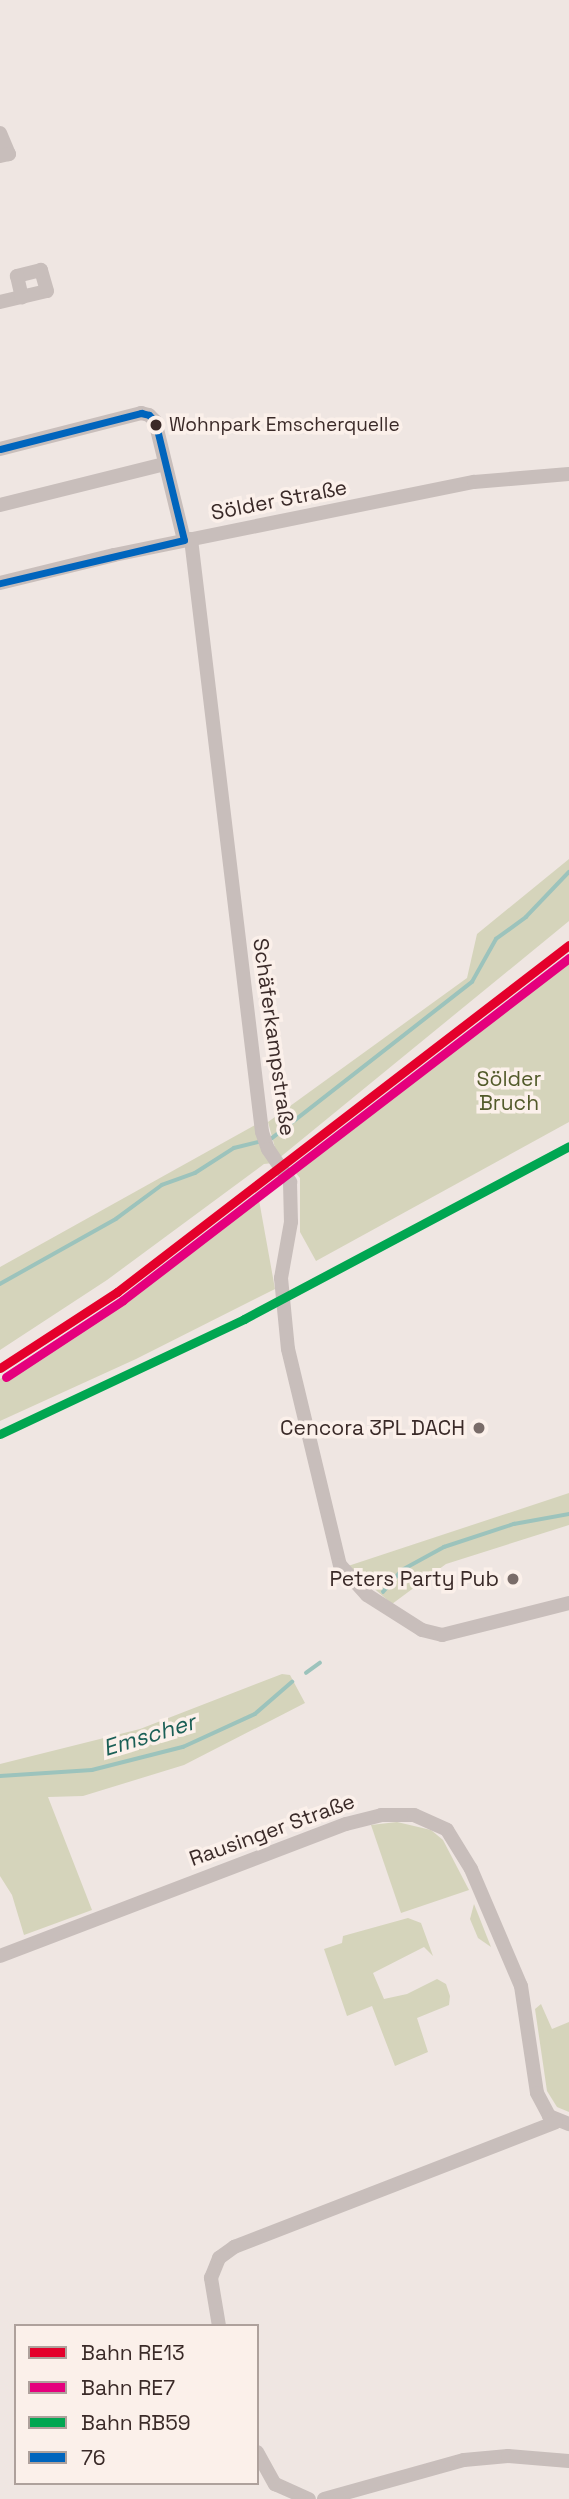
<!DOCTYPE html>
<html>
<head>
<meta charset="utf-8">
<style>
  body { margin:0 }
  #map { position:relative; width:569px; height:2499px; overflow:hidden; background:#efe6e2; font-family:"Space Grotesk",sans-serif }
  div>[style] { position:absolute }
  .green>* { inset:0; background:#d5d4bb }
  .stream>* { height:3.5px; margin:-1.75px; padding:0 1.75px; transform-origin:1.75px; border-radius:1.75px; background:#9cc3bc }
  .minor>* { height:14px; margin:-7px; padding:0 7px; transform-origin:7px; border-radius:7px; background:#c8bebb }
  .bus-1>* { height:7px; margin:-3.5px; padding:0 3.5px; transform-origin:3.5px; border-radius:3.5px; background:#0065bd }
  .rail-1>* { height:9px; margin:-4.5px; padding:0 4.5px; transform-origin:4.5px; border-radius:4.5px; background:#e4002b }
  .rail-2>* { height:9px; margin:-4.5px; padding:0 4.5px; transform-origin:4.5px; border-radius:4.5px; background:#e5007d }
  .rail-3>* { height:9px; margin:-4.5px; padding:0 4.5px; transform-origin:4.5px; border-radius:4.5px; background:#00a651 }
  .dots>* { width:19px; height:19px; translate:-50% -50%; box-sizing:border-box; border:4px solid #fbf0ea; border-radius:50% }
  span { translate:-50% -50%; white-space:nowrap; text-align:center; line-height:1.15; -webkit-text-stroke:7px #fbf0ea; paint-order:stroke }
  .bus-label { font-size:19px; color:#3a2a28 }
  .left { translate:0 -50%; text-align:left }
  .street-label { font-size:21px; color:#3a2a28 }
  .park-label { font-size:21px; color:#525a2a }
  .poi-label { font-size:21px; color:#3a2a28 }
  .right { translate:-100% -50%; text-align:right }
  .water-label { font-size:23px; color:#1a5f56; font-style:italic }
  .legend { position:absolute; left:14px; top:2324px; width:245px; height:161px; box-sizing:border-box; background:#fbf0ea; border:2px solid #aea19c; margin:0; padding:9px 12px; list-style:none; font-size:21px; color:#3a2a28 }
  .legend li { display:flex; align-items:center; gap:14px; height:35px }
  .legend b { width:35px; border:2px solid #aea19c }
</style>
</head>
<body>
<div id="map">
  <div class="green">
    <i style="clip-path:polygon(569px 859px,569px 921px,278px 1159px,268px 1122px,467px 978px,477px 934px)"></i>
    <i style="clip-path:polygon(569px 956px,569px 1122px,316px 1261px,300px 1232px,300px 1178px,294px 1171px)"></i>
    <i style="clip-path:polygon(257px 1124px,273px 1163px,264px 1164px,107px 1280px,0 1350px,0 1267px)"></i>
    <i style="clip-path:polygon(259px 1200px,275px 1289px,136px 1359px,0 1421px,0 1379px,124px 1300px)"></i>
    <i style="clip-path:polygon(569px 1493px,569px 1525px,446px 1564px,392px 1604px,348px 1566px)"></i>
    <i style="clip-path:polygon(282px 1674px,290px 1675px,305px 1703px,184px 1765px,83px 1796px,48px 1797px,92px 1910px,24px 1935px,12px 1895px,0 1876px,0 1764px,140px 1729px)"></i>
    <i style="clip-path:polygon(397px 1822px,431px 1830px,443px 1840px,469px 1890px,401px 1913px,371px 1825px)"></i>
    <i style="clip-path:polygon(474px 1904px,491px 1947px,478px 1938px,470px 1919px)"></i>
    <i style="clip-path:polygon(408px 1918px,421px 1923px,433px 1956px,424px 1947px,373px 1973px,384px 1999px,407px 1994px,437px 1979px,446px 1984px,450px 1996px,449px 2005px,417px 2018px,428px 2052px,395px 2066px,372px 2006px,347px 2016px,324px 1949px,342px 1943px,343px 1936px)"></i>
    <i style="clip-path:polygon(541px 2004px,552px 2029px,569px 2022px,569px 2112px,557px 2107px,547px 2091px,535px 2009px)"></i>
  </div>
  <div class="stream">
    <i style="left:271px;top:1139px;width:255px;rotate:-38deg"></i>
    <i style="left:472px;top:982px;width:49px;rotate:-60.8deg"></i>
    <i style="left:496px;top:939px;width:37px;rotate:-36deg"></i>
    <i style="left:526px;top:917px;width:62px;rotate:-46.3deg"></i>
    <i style="left:0;top:1284px;width:133px;rotate:-29.3deg"></i>
    <i style="left:116px;top:1219px;width:57px;rotate:-36.5deg"></i>
    <i style="left:162px;top:1185px;width:35px;rotate:-20deg"></i>
    <i style="left:195px;top:1173px;width:46px;rotate:-32.7deg"></i>
    <i style="left:234px;top:1148px;width:25px;rotate:-14deg"></i>
    <i style="left:383px;top:1592px;width:29px;rotate:-49deg"></i>
    <i style="left:402px;top:1570px;width:48px;rotate:-28.7deg"></i>
    <i style="left:444px;top:1547px;width:74px;rotate:-18.2deg"></i>
    <i style="left:514px;top:1524px;width:56px;rotate:-10.3deg"></i>
    <i style="left:306px;top:1673px;width:17px;rotate:-36deg"></i>
    <i style="left:0;top:1776px;width:92px;rotate:-3.7deg"></i>
    <i style="left:92px;top:1770px;width:94px;rotate:-14.2deg"></i>
    <i style="left:183px;top:1747px;width:79px;rotate:-24.6deg"></i>
    <i style="left:255px;top:1714px;width:49px;rotate:-40.9deg"></i>
  </div>
  <div class="minor">
    <i style="left:0;top:133px;width:23px;rotate:67deg"></i>
    <i style="left:9px;top:154px;width:9px;rotate:167deg"></i>
    <i style="left:0;top:302px;width:48px;rotate:-13.2deg"></i>
    <i style="left:47px;top:291px;width:22px;rotate:-106deg"></i>
    <i style="left:41px;top:270px;width:25px;rotate:166deg"></i>
    <i style="left:17px;top:276px;width:22px;rotate:77deg"></i>
    <i style="left:0;top:449px;width:146px;rotate:-14.3deg"></i>
    <i style="left:141px;top:413px;width:8px;rotate:14deg"></i>
    <i style="left:149px;top:415px;width:8px;rotate:45deg"></i>
    <i style="left:155px;top:421px;width:122px;rotate:76.3deg"></i>
    <i style="left:0;top:505px;width:170px;rotate:-14deg"></i>
    <i style="left:191px;top:539px;width:597px;rotate:83.17deg"></i>
    <i style="left:262px;top:1132px;width:18px;rotate:71deg"></i>
    <i style="left:268px;top:1149px;width:40px;rotate:56deg"></i>
    <i style="left:290px;top:1182px;width:40px;rotate:88.6deg"></i>
    <i style="left:291px;top:1222px;width:57px;rotate:100.1deg"></i>
    <i style="left:281px;top:1278px;width:71px;rotate:84.4deg"></i>
    <i style="left:288px;top:1349px;width:222px;rotate:76.5deg"></i>
    <i style="left:340px;top:1565px;width:40px;rotate:48deg"></i>
    <i style="left:367px;top:1595px;width:65px;rotate:32.5deg"></i>
    <i style="left:422px;top:1630px;width:21px;rotate:14deg"></i>
    <i style="left:442px;top:1635px;width:131px;rotate:-14.1deg"></i>
    <i style="left:0;top:583px;width:117px;rotate:-13.8deg"></i>
    <i style="left:114px;top:555px;width:367px;rotate:-11.5deg"></i>
    <i style="left:474px;top:482px;width:95px;rotate:-4.8deg"></i>
    <i style="left:0;top:1956px;width:370px;rotate:-20.9deg"></i>
    <i style="left:346px;top:1824px;width:36px;rotate:-14deg"></i>
    <i style="left:381px;top:1815px;width:33px"></i>
    <i style="left:414px;top:1815px;width:36px;rotate:24deg"></i>
    <i style="left:447px;top:1830px;width:46px;rotate:58.4deg"></i>
    <i style="left:471px;top:1869px;width:127px;rotate:66.9deg"></i>
    <i style="left:521px;top:1986px;width:108px;rotate:81.5deg"></i>
    <i style="left:537px;top:2093px;width:26px;rotate:62deg"></i>
    <i style="left:549px;top:2116px;width:22px;rotate:22deg"></i>
    <i style="left:219px;top:2326px;width:49px;rotate:-99.5deg"></i>
    <i style="left:211px;top:2278px;width:22px;rotate:-68deg"></i>
    <i style="left:219px;top:2258px;width:19px;rotate:-36deg"></i>
    <i style="left:234px;top:2247px;width:345px;rotate:-21.2deg"></i>
    <i style="left:257px;top:2452px;width:37px;rotate:61deg"></i>
    <i style="left:275px;top:2484px;width:37px;rotate:24deg"></i>
    <i style="left:324px;top:2499px;width:145px;rotate:-15.6deg"></i>
    <i style="left:464px;top:2460px;width:44px;rotate:-5.2deg"></i>
    <i style="left:508px;top:2456px;width:61px;rotate:4.7deg"></i>
  </div>
  <div class="bus-1">
    <i style="left:0;top:449px;width:146px;rotate:-14.3deg"></i>
    <i style="left:141px;top:413px;width:8px;rotate:14deg"></i>
    <i style="left:149px;top:415px;width:8px;rotate:45deg"></i>
    <i style="left:155px;top:421px;width:122px;rotate:76.3deg"></i>
    <i style="left:184px;top:540px;width:189px;rotate:166.8deg"></i>
  </div>
  <div class="rail-1">
    <i style="left:0;top:1368px;width:140px;rotate:-33deg"></i>
    <i style="left:117px;top:1292px;width:570px;rotate:-37.51deg"></i>
  </div>
  <div class="rail-2">
    <i style="left:6px;top:1377px;width:140px;rotate:-33.3deg"></i>
    <i style="left:123px;top:1300px;width:562px;rotate:-37.48deg"></i>
  </div>
  <div class="rail-3">
    <i style="left:0;top:1434px;width:270px;rotate:-25.2deg"></i>
    <i style="left:244px;top:1319px;width:368px;rotate:-28deg"></i>
  </div>
  <div class="dots">
    <i style="left:156px;top:425px;background:#3a2a28"></i>
    <i style="left:479px;top:1428px;background:#796c69"></i>
    <i style="left:513px;top:1579px;background:#796c69"></i>
  </div>
  <div class="bus-label">
    <span class="left" style="left:169px;top:425px">Wohnpark Emscherquelle</span>
  </div>
  <div class="street-label">
    <span style="left:279px;top:500px;rotate:-11deg">Sölder Straße</span>
    <span style="left:274px;top:1037px;rotate:82deg">Schäferkampstraße</span>
    <span style="left:272px;top:1830px;rotate:-20deg">Rausinger Straße</span>
  </div>
  <div class="park-label">
    <span style="left:509px;top:1091px">Sölder<br>Bruch</span>
  </div>
  <div class="poi-label">
    <span class="right" style="left:465px;top:1428px">Cencora 3PL DACH</span>
    <span class="right" style="left:499px;top:1579px">Peters Party Pub</span>
  </div>
  <div class="water-label">
    <span style="left:149px;top:1735px;rotate:-17deg">Emscher</span>
  </div>
  <ul class="legend">
  <li><b style="height:9px;background:#e4002b"></b>Bahn RE13</li>
  <li><b style="height:9px;background:#e5007d"></b>Bahn RE7</li>
  <li><b style="height:9px;background:#00a651"></b>Bahn RB59</li>
  <li><b style="height:9px;background:#0065bd"></b>76</li>
  </ul>
</div>
</body>
</html>
